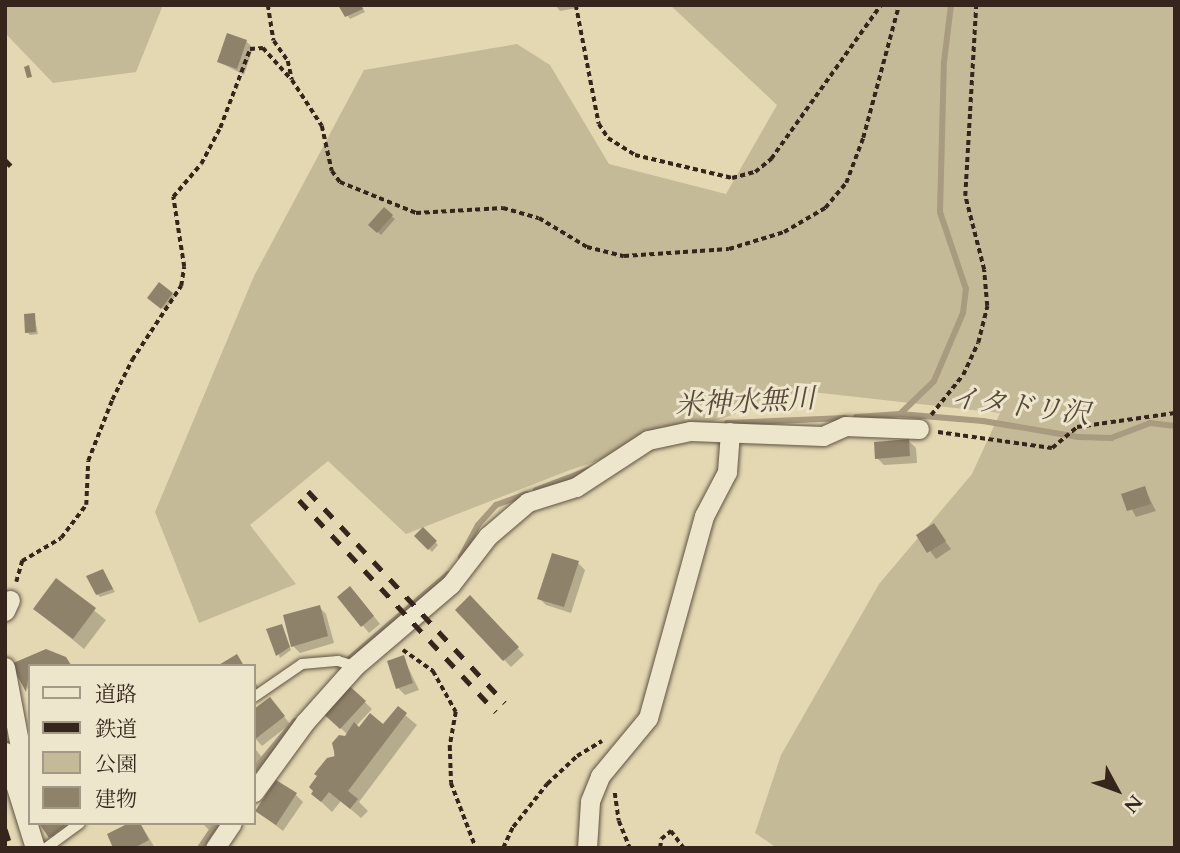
<!DOCTYPE html>
<html>
<head>
<meta charset="utf-8">
<style>
  body { margin:0 }
  #map { position:relative; width:1180px; height:853px; overflow:hidden; background:#e3d8b2; font-family:Cardo,"Noto Serif JP",serif }
  div>[style] { position:absolute }
  .green>* { inset:0; background:#c5ba98 }
  .shadow>* { inset:0; background:#0003 }
  .stream>* { height:6px; margin:-3px; padding:0 3px; transform-origin:3px; border-radius:3px; background:#a89b7f }
  .building>* { inset:0; background:#8f826a }
  .path>* { height:3.5px; margin-top:-1.75px; transform-origin:0; background:repeating-linear-gradient(90deg,#35251c 0 5px,transparent 0 8.5px) }
  .roads { filter:drop-shadow(0 0 2px #605242) drop-shadow(0 0 2px #605242) }
  .lane>* { height:10px; margin:-5px; padding:0 5px; transform-origin:5px; border-radius:5px; background:#ede6cd }
  .street>* { height:19px; margin:-9.5px; padding:0 9.5px; transform-origin:9.5px; border-radius:9.5px; background:#ede6cd }
  .rail>* { height:5px; margin-top:-2.5px; transform-origin:0; background:repeating-linear-gradient(90deg,#35251c 0 12px,transparent 0 24px) }
  span { translate:-50% -50%; white-space:nowrap; text-align:center; line-height:1.15; -webkit-text-stroke:6px #ede6cd; paint-order:stroke }
  .water-label { font-size:28px; color:#58483a; font-style:italic }
  .frame { position:absolute; inset:0; border:7px solid #35251c; pointer-events:none }
  .legend { position:absolute; left:28px; top:664px; width:228px; height:161px; box-sizing:border-box; background:#ede6cd; border:2px solid #a39986; margin:0; padding:9px 12px; list-style:none; font-size:21px; color:#35251c }
  .legend li { display:flex; align-items:center; gap:14px; height:35px }
  .legend b { width:35px; border:2px solid #a39986 }
  .north { position:absolute; left:1082px; top:755px; width:70px; height:70px; -webkit-text-stroke:5px #ede6cd; paint-order:stroke; rotate:131deg; font-size:19px; font-weight:700; line-height:28px; text-align:center; color:#35251c }
  .north::after { content:''; display:block; margin:auto; width:24px; height:32px; background:#35251c; clip-path:polygon(50% 0,100% 100%,50% 72%,0 100%) }
</style>
</head>
<body>
<div id="map">
  <div class="green">
    <i style="clip-path:polygon(5px 5px,163px 5px,136px 72px,53px 83px,5px 33px)"></i>
    <i style="clip-path:polygon(670px 5px,1175px 5px,1175px 848px,777px 848px,755px 833px,781px 755px,879px 584px,972px 474px,1000px 413px,803px 391px,570px 470px,406px 534px,328px 461px,250px 525px,296px 584px,199px 623px,155px 512px,254px 276px,364px 70px,517px 44px,550px 65px,609px 164px,726px 194px,777px 105px)"></i>
  </div>
  <div class="shadow">
    <i style="clip-path:polygon(340px 5px,361px 5px,365px 12px,350px 19px)"></i>
    <i style="clip-path:polygon(555px 5px,577px 5px,577px 8px,560px 11px)"></i>
    <i style="clip-path:polygon(246px 41px,253px 48px,244px 75px,219px 62px)"></i>
    <i style="clip-path:polygon(384px 210px,395px 219px,381px 235px,371px 225px)"></i>
    <i style="clip-path:polygon(172px 294px,175px 297px,165px 310px,152px 301px)"></i>
    <i style="clip-path:polygon(34px 315px,38px 334px,30px 335px,27px 332px)"></i>
    <i style="clip-path:polygon(909px 441px,916px 448px,917px 463px,884px 465px,877px 458px)"></i>
    <i style="clip-path:polygon(1144px 488px,1156px 511px,1136px 517px,1124px 495px)"></i>
    <i style="clip-path:polygon(933px 525px,951px 549px,936px 559px,918px 535px)"></i>
    <i style="clip-path:polygon(423px 530px,438px 545px,432px 552px,416px 536px)"></i>
    <i style="clip-path:polygon(578px 563px,585px 570px,571px 613px,546px 605px,539px 598px)"></i>
    <i style="clip-path:polygon(105px 574px,115px 592px,100px 597px,97px 594px)"></i>
    <i style="clip-path:polygon(57px 581px,106px 620px,84px 649px,35px 609px)"></i>
    <i style="clip-path:polygon(357px 595px,380px 624px,369px 633px,339px 597px)"></i>
    <i style="clip-path:polygon(470px 598px,524px 655px,511px 667px,458px 610px)"></i>
    <i style="clip-path:polygon(319px 607px,326px 614px,334px 643px,300px 653px,291px 644px)"></i>
    <i style="clip-path:polygon(281px 626px,291px 650px,280px 658px,269px 630px)"></i>
    <i style="clip-path:polygon(403px 657px,419px 690px,405px 695px,398px 688px)"></i>
    <i style="clip-path:polygon(65px 659px,73px 666px,30px 666px,30px 693px,14px 664px)"></i>
    <i style="clip-path:polygon(254px 680px,263px 695px,254px 700px)"></i>
    <i style="clip-path:polygon(345px 683px,372px 709px,356px 726px,360px 729px,384px 726px,398px 709px,417px 725px,359px 802px,368px 811px,361px 818px,341px 801px,332px 812px,313px 794px,334px 762px,334px 744px,348px 735px,328px 716px)"></i>
    <i style="clip-path:polygon(270px 699px,290px 724px,262px 746px,254px 737px,254px 712px)"></i>
    <i style="clip-path:polygon(254px 747px,263px 759px,254px 766px)"></i>
    <i style="clip-path:polygon(296px 795px,303px 802px,283px 831px,257px 811px)"></i>
    <i style="clip-path:polygon(41px 823px,83px 823px,57px 844px)"></i>
    <i style="clip-path:polygon(123px 823px,140px 823px,155px 848px,115px 848px,126px 826px)"></i>
    <i style="clip-path:polygon(202px 823px,225px 823px,213px 834px)"></i>
  </div>
  <div class="stream">
    <i style="left:900px;top:414px;width:47px;rotate:-44.1deg"></i>
    <i style="left:934px;top:381px;width:74px;rotate:-66.9deg"></i>
    <i style="left:963px;top:313px;width:24px;rotate:-83deg"></i>
    <i style="left:966px;top:289px;width:81px;rotate:-108.7deg"></i>
    <i style="left:940px;top:212px;width:150px;rotate:-88.5deg"></i>
    <i style="left:944px;top:62px;width:57px;rotate:-83deg"></i>
    <i style="left:856px;top:417px;width:44px;rotate:-3.9deg"></i>
    <i style="left:900px;top:414px;width:83px;rotate:4.8deg"></i>
    <i style="left:983px;top:421px;width:97px;rotate:9.5deg"></i>
    <i style="left:1079px;top:437px;width:32px;rotate:2deg"></i>
    <i style="left:1111px;top:438px;width:42px;rotate:-21deg"></i>
    <i style="left:1150px;top:423px;width:25px;rotate:7deg"></i>
    <i style="left:727px;top:423px;width:118px;rotate:-2.4deg"></i>
    <i style="left:536px;top:490px;width:56px;rotate:-21deg"></i>
    <i style="left:461px;top:557px;width:36px;rotate:-62deg"></i>
    <i style="left:478px;top:525px;width:27px;rotate:-48deg"></i>
    <i style="left:496px;top:505px;width:32px;rotate:-20deg"></i>
    <i style="left:348px;top:660px;width:132px;rotate:-40.7deg"></i>
    <i style="left:254px;top:770px;width:64px;rotate:-50.1deg"></i>
    <i style="left:200px;top:848px;width:30px;rotate:-56deg"></i>
  </div>
  <div class="building">
    <i style="clip-path:polygon(338px 5px,361px 5px,363px 9px,345px 17px)"></i>
    <i style="clip-path:polygon(227px 33px,247px 40px,237px 69px,217px 62px)"></i>
    <i style="clip-path:polygon(29px 65px,32px 77px,27px 78px,24px 67px)"></i>
    <i style="clip-path:polygon(384px 207px,393px 215px,377px 233px,368px 225px)"></i>
    <i style="clip-path:polygon(159px 282px,173px 293px,161px 309px,147px 298px)"></i>
    <i style="clip-path:polygon(35px 313px,36px 332px,25px 333px,24px 314px)"></i>
    <i style="clip-path:polygon(909px 439px,910px 456px,875px 459px,874px 442px)"></i>
    <i style="clip-path:polygon(1145px 486px,1151px 504px,1127px 511px,1121px 494px)"></i>
    <i style="clip-path:polygon(934px 523px,946px 541px,927px 553px,916px 535px)"></i>
    <i style="clip-path:polygon(423px 527px,437px 541px,428px 550px,414px 536px)"></i>
    <i style="clip-path:polygon(552px 553px,579px 561px,564px 607px,537px 599px)"></i>
    <i style="clip-path:polygon(103px 569px,113px 589px,96px 595px,86px 576px)"></i>
    <i style="clip-path:polygon(56px 578px,96px 608px,73px 639px,33px 609px)"></i>
    <i style="clip-path:polygon(350px 586px,374px 616px,361px 627px,337px 597px)"></i>
    <i style="clip-path:polygon(470px 595px,519px 647px,503px 661px,455px 610px)"></i>
    <i style="clip-path:polygon(320px 605px,328px 636px,291px 647px,283px 615px)"></i>
    <i style="clip-path:polygon(282px 624px,290px 647px,276px 656px,266px 629px)"></i>
    <i style="clip-path:polygon(46px 649px,66px 657px,71px 665px,30px 666px,26px 692px,11px 664px)"></i>
    <i style="clip-path:polygon(237px 654px,244px 666px,217px 666px)"></i>
    <i style="clip-path:polygon(404px 655px,413px 683px,396px 689px,387px 661px)"></i>
    <i style="clip-path:polygon(344px 681px,366px 701px,340px 729px,318px 709px)"></i>
    <i style="clip-path:polygon(270px 697px,285px 716px,254px 740px,254px 709px)"></i>
    <i style="clip-path:polygon(398px 706px,407px 713px,348px 791px,358px 799px,350px 809px,329px 792px,321px 802px,311px 794px,313px 791px,309px 787px,317px 776px,314px 774px,327px 758px,335px 756px,332px 743px,339px 735px,345px 736px,354px 722px,359px 727px,370px 713px,383px 724px)"></i>
    <i style="clip-path:polygon(276px 780px,297px 793px,276px 825px,255px 811px)"></i>
    <i style="clip-path:polygon(39px 823px,68px 823px,49px 838px)"></i>
    <i style="clip-path:polygon(129px 823px,140px 823px,149px 840px,134px 848px,113px 848px,107px 834px)"></i>
  </div>
  <div class="path">
    <i style="left:268px;top:5px;width:36px;rotate:81deg"></i>
    <i style="left:274px;top:41px;width:24px;rotate:55deg"></i>
    <i style="left:288px;top:61px;width:19px;rotate:78deg"></i>
    <i style="left:292px;top:80px;width:55px;rotate:56.9deg"></i>
    <i style="left:322px;top:126px;width:46px;rotate:77.5deg"></i>
    <i style="left:332px;top:171px;width:14px;rotate:54deg"></i>
    <i style="left:340px;top:182px;width:82px;rotate:22.2deg"></i>
    <i style="left:416px;top:213px;width:87px;rotate:-3.3deg"></i>
    <i style="left:503px;top:208px;width:37px;rotate:16deg"></i>
    <i style="left:539px;top:218px;width:56px;rotate:31.1deg"></i>
    <i style="left:587px;top:247px;width:38px;rotate:14deg"></i>
    <i style="left:624px;top:256px;width:105px;rotate:-3.8deg"></i>
    <i style="left:729px;top:249px;width:58px;rotate:-17.2deg"></i>
    <i style="left:784px;top:232px;width:48px;rotate:-30.3deg"></i>
    <i style="left:825px;top:208px;width:33px;rotate:-50deg"></i>
    <i style="left:846px;top:183px;width:48px;rotate:-69.3deg"></i>
    <i style="left:863px;top:138px;width:138px;rotate:-74.9deg"></i>
    <i style="left:576px;top:5px;width:121px;rotate:79.1deg"></i>
    <i style="left:599px;top:124px;width:17px;rotate:57deg"></i>
    <i style="left:608px;top:138px;width:32px;rotate:32deg"></i>
    <i style="left:635px;top:155px;width:100px;rotate:13.3deg"></i>
    <i style="left:732px;top:178px;width:24px;rotate:-15deg"></i>
    <i style="left:755px;top:172px;width:21px;rotate:-39deg"></i>
    <i style="left:771px;top:159px;width:189px;rotate:-54.5deg"></i>
    <i style="left:931px;top:415px;width:51px;rotate:-51.3deg"></i>
    <i style="left:963px;top:375px;width:35px;rotate:-65deg"></i>
    <i style="left:978px;top:343px;width:38px;rotate:-76deg"></i>
    <i style="left:987px;top:306px;width:36px;rotate:-95deg"></i>
    <i style="left:984px;top:270px;width:76px;rotate:-104.4deg"></i>
    <i style="left:965px;top:196px;width:191px;rotate:-86.7deg"></i>
    <i style="left:938px;top:432px;width:115px;rotate:8deg"></i>
    <i style="left:1052px;top:448px;width:33px;rotate:-40deg"></i>
    <i style="left:1077px;top:427px;width:99px;rotate:-8.1deg"></i>
    <i style="left:16px;top:582px;width:22px;rotate:-74deg"></i>
    <i style="left:22px;top:561px;width:45px;rotate:-30.5deg"></i>
    <i style="left:61px;top:538px;width:41px;rotate:-52.9deg"></i>
    <i style="left:86px;top:505px;width:44px;rotate:-87.4deg"></i>
    <i style="left:88px;top:461px;width:66px;rotate:-68.5deg"></i>
    <i style="left:112px;top:400px;width:45px;rotate:-63.4deg"></i>
    <i style="left:132px;top:360px;width:89px;rotate:-56.5deg"></i>
    <i style="left:181px;top:286px;width:19px;rotate:-81deg"></i>
    <i style="left:184px;top:267px;width:71px;rotate:-98.9deg"></i>
    <i style="left:173px;top:197px;width:43px;rotate:-49.7deg"></i>
    <i style="left:201px;top:164px;width:41px;rotate:-62.2deg"></i>
    <i style="left:220px;top:128px;width:85px;rotate:-69.2deg"></i>
    <i style="left:250px;top:49px;width:13px;rotate:-4deg"></i>
    <i style="left:263px;top:48px;width:42px;rotate:47.9deg"></i>
    <i style="left:403px;top:650px;width:37px;rotate:35deg"></i>
    <i style="left:433px;top:671px;width:47px;rotate:60.7deg"></i>
    <i style="left:456px;top:712px;width:35px;rotate:100deg"></i>
    <i style="left:450px;top:746px;width:37px;rotate:88deg"></i>
    <i style="left:451px;top:783px;width:70px;rotate:69deg"></i>
    <i style="left:615px;top:793px;width:28px;rotate:82deg"></i>
    <i style="left:619px;top:821px;width:29px;rotate:68deg"></i>
    <i style="left:503px;top:848px;width:23px;rotate:-65deg"></i>
    <i style="left:513px;top:827px;width:55px;rotate:-51.7deg"></i>
    <i style="left:547px;top:784px;width:41px;rotate:-43deg"></i>
    <i style="left:577px;top:756px;width:29px;rotate:-31deg"></i>
    <i style="left:660px;top:848px;width:9px;rotate:-84deg"></i>
    <i style="left:661px;top:839px;width:13px;rotate:-39deg"></i>
    <i style="left:671px;top:831px;width:21px;rotate:53deg"></i>
  </div>
  <div class="roads">
    <div class="lane">
      <i style="left:254px;top:697px;width:58px;rotate:-34.5deg"></i>
      <i style="left:302px;top:664px;width:36px;rotate:-5deg"></i>
      <i style="left:338px;top:661px;width:17px;rotate:17deg"></i>
      <i style="left:46px;top:848px;width:42px;rotate:-36.3deg"></i>
    </div>
    <div class="street">
      <i style="left:5px;top:611px;width:12px;rotate:-66deg"></i>
      <i style="left:5px;top:667px;width:114px;rotate:79.4deg"></i>
      <i style="left:26px;top:779px;width:30px;rotate:94deg"></i>
      <i style="left:5px;top:752px;width:101px;rotate:72.6deg"></i>
      <i style="left:254px;top:792px;width:87px;rotate:-53.9deg"></i>
      <i style="left:305px;top:722px;width:75px;rotate:-48.2deg"></i>
      <i style="left:355px;top:666px;width:126px;rotate:-40.5deg"></i>
      <i style="left:451px;top:584px;width:61px;rotate:-52.4deg"></i>
      <i style="left:488px;top:536px;width:52px;rotate:-40.4deg"></i>
      <i style="left:528px;top:502px;width:50px;rotate:-17.4deg"></i>
      <i style="left:576px;top:487px;width:86px;rotate:-33.1deg"></i>
      <i style="left:648px;top:440px;width:43px;rotate:-12.1deg"></i>
      <i style="left:690px;top:431px;width:133px;rotate:2.2deg"></i>
      <i style="left:823px;top:436px;width:24px;rotate:-24deg"></i>
      <i style="left:845px;top:426px;width:74px;rotate:2.3deg"></i>
      <i style="left:215px;top:848px;width:30px;rotate:-56deg"></i>
      <i style="left:587px;top:848px;width:47px;rotate:-86.3deg"></i>
      <i style="left:590px;top:801px;width:27px;rotate:-68deg"></i>
      <i style="left:600px;top:776px;width:75px;rotate:-50.4deg"></i>
      <i style="left:648px;top:718px;width:210px;rotate:-74.5deg"></i>
      <i style="left:704px;top:516px;width:50px;rotate:-62.4deg"></i>
      <i style="left:727px;top:472px;width:40px;rotate:-85.7deg"></i>
    </div>
  </div>
  <div class="rail">
    <i style="left:5px;top:160px;width:8px;rotate:45deg"></i>
    <i style="left:308px;top:491px;width:289px;rotate:47.1deg"></i>
    <i style="left:299px;top:500px;width:289px;rotate:47.1deg"></i>
    <i style="left:5px;top:829px;width:20px;rotate:72deg"></i>
  </div>
  <div class="water-label">
    <span style="left:745px;top:402px;rotate:-3deg">米神水無川</span>
    <span style="left:1020px;top:406px;rotate:7deg">イタドリ沢</span>
  </div>
  <div class="frame"></div>
  <ul class="legend">
  <li><b style="height:9px;background:#ede6cd"></b>道路</li>
  <li><b style="height:9px;background:#35251c"></b>鉄道</li>
  <li><b style="height:19px;background:#c5ba98"></b>公園</li>
  <li><b style="height:19px;background:#8f826a"></b>建物</li>
  </ul>
  <div class="north">N</div>
</div>
</body>
</html>
